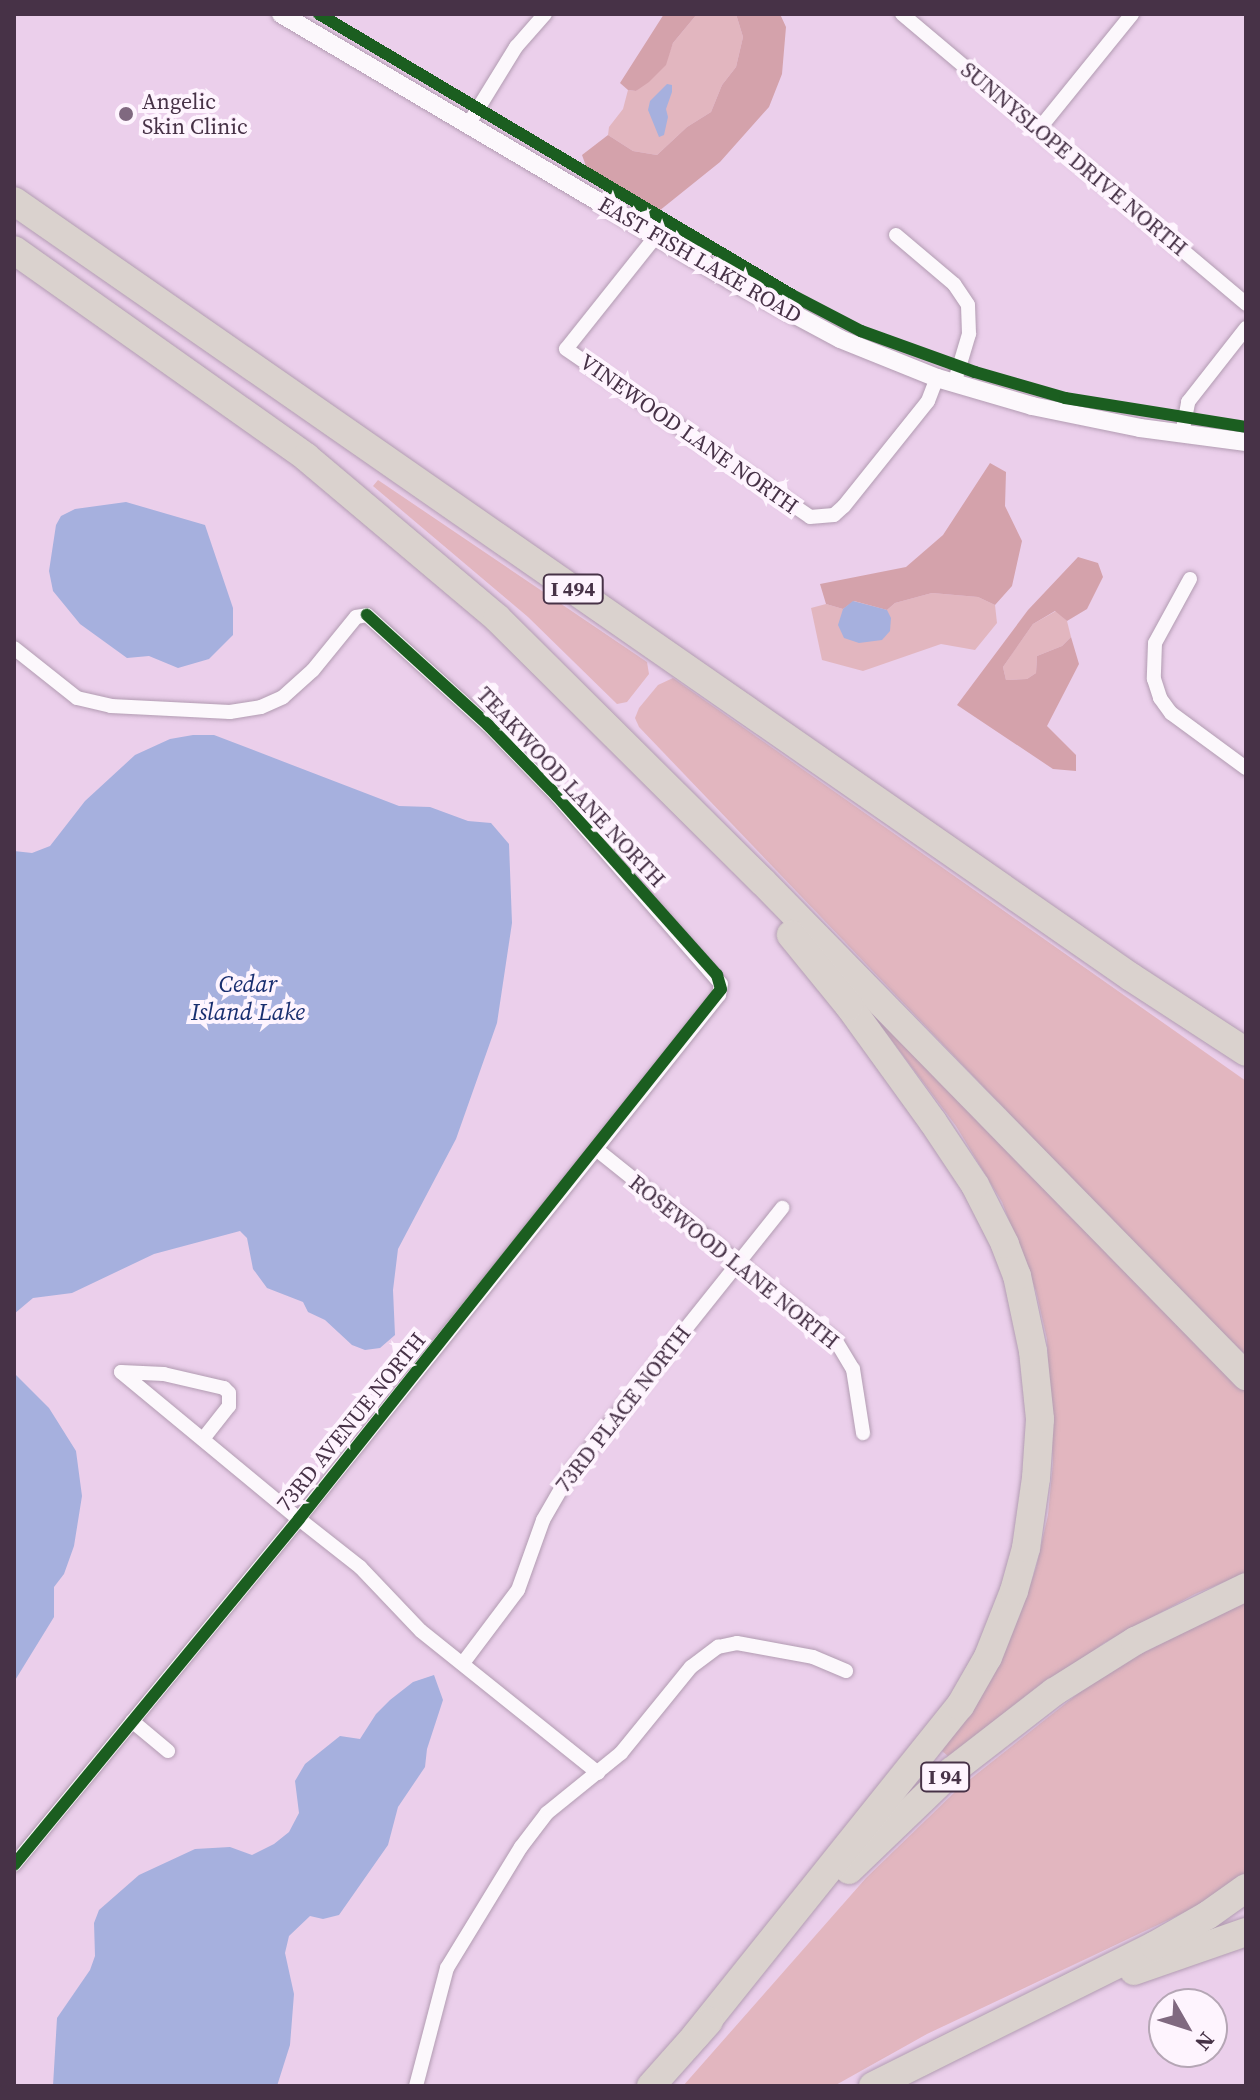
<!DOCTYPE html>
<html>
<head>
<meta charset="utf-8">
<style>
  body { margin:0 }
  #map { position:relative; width:1260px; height:2100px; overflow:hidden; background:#ebcfeb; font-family:"Source Serif 4",serif }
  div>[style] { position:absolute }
  .green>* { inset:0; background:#e2b6bf }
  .forest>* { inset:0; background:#d4a2ab }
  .water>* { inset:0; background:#a6b0de }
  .roads { filter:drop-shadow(0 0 2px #b29cb2) drop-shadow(0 0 2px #b29cb2) }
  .minor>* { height:14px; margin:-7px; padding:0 7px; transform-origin:7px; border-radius:7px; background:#fcf8fc }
  .tertiary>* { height:18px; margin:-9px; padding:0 9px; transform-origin:9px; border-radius:9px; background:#fcf8fc }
  .motorway>* { height:28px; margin:-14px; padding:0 14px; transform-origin:14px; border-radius:14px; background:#dad2ce }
  .cycleway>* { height:12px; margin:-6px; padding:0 6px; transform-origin:6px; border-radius:6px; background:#1b5e20 }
  .dots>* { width:22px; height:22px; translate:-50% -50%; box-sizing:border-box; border:4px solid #fef4fe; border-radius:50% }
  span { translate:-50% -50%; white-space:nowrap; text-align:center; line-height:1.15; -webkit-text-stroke:8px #fef4fe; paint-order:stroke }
  .shield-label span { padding:2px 6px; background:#fef4fe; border:2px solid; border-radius:6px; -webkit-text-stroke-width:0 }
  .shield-label { font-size:20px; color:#473247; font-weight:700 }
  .poi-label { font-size:22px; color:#473247 }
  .left { translate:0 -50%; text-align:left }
  .street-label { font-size:22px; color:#473247 }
  .water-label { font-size:24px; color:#182e6f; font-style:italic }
  .frame { position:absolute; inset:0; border:16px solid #473247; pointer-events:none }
  .north { position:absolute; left:1148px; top:1988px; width:80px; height:80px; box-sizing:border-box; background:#fef4fe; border:2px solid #b5a6b5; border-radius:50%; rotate:129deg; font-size:22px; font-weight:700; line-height:32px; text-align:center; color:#473247 }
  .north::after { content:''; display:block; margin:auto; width:28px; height:36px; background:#806980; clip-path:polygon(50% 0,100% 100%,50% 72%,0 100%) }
</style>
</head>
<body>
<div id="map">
  <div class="green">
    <i style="clip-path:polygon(697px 14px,736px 14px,743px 37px,736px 67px,722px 85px,711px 112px,687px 127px,657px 155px,633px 151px,608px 135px,609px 127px,623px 109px,628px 90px,636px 91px,665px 65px,673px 43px)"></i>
    <i style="clip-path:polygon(378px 480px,647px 662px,649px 674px,627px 702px,617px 704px,528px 617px,373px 486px)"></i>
    <i style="clip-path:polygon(932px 593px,978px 597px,995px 605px,997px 623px,975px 650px,941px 644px,863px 671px,822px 660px,811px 608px,826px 604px,843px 609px,853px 601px,887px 610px,895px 603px)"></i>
    <i style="clip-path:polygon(1056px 611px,1067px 621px,1071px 637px,1062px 646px,1037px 656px,1036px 673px,1027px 679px,1006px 680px,1003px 667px,1016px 648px,1033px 624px)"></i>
    <i style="clip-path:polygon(673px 678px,1246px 1081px,1246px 1355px,1205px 1318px,639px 727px,635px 718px,639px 708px,658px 685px)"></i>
    <i style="clip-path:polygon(872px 1014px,1246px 1388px,1246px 1573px,1195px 1594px,1104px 1643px,948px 1756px,942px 1751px,987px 1685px,1019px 1617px,1036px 1568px,1048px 1515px,1053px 1463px,1047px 1339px,1036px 1291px,1002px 1202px,956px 1126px)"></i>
    <i style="clip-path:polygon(1246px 1601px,1246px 1873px,1202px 1904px,927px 2034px,834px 2086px,683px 2086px,866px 1878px,959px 1788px,1080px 1692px,1131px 1659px)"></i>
  </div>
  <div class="forest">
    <i style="clip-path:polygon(664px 14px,697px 14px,673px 43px,666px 65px,649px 82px,636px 91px,628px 90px,620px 83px)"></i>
    <i style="clip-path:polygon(736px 14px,780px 14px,786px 27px,782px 74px,769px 107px,720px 162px,659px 211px,587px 169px,582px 155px,608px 135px,633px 151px,657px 155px,687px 127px,711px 112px,722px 85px,736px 67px,743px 37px)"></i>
    <i style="clip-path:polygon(990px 463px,1006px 472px,1005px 506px,1022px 541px,1012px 586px,995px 605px,978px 597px,932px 593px,895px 603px,887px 610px,854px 601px,843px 609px,826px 604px,820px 584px,906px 567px,943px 535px)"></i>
    <i style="clip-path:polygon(1078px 557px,1098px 563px,1103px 577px,1087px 609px,1067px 621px,1055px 611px,1033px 624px,1003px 667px,1006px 680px,1027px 679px,1036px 673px,1037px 656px,1062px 646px,1071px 637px,1079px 664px,1047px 726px,1076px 755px,1076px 771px,1053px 769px,957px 705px,1028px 610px)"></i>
  </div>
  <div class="water">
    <i style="clip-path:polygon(667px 84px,672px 85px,672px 92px,666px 109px,668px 117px,664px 135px,659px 137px,648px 110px,650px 101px)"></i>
    <i style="clip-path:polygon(126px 502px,205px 525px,233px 608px,233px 635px,209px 659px,178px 668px,149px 656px,127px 658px,80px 624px,53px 591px,49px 571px,56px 525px,61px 516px,75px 509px)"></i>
    <i style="clip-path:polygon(853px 601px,887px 610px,891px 618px,890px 631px,882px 640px,859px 643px,844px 638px,838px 625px,843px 609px)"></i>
    <i style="clip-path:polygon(193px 735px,214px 735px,399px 806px,430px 807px,468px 821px,491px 823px,509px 844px,512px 923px,497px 1023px,456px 1139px,398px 1249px,393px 1290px,395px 1335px,380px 1348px,365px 1350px,352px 1345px,325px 1320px,308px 1312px,303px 1302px,267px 1288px,253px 1269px,247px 1238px,240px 1231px,154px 1254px,72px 1293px,33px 1298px,14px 1314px,14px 851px,32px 853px,50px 846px,85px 801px,135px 755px,170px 739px)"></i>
    <i style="clip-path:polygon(14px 1373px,49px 1408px,76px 1451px,82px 1496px,74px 1546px,64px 1574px,54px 1587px,54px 1617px,14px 1682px)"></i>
    <i style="clip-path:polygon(434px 1675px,443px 1700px,427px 1749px,425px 1767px,398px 1807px,388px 1845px,339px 1915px,323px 1919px,310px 1916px,289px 1936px,285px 1953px,294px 1994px,290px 2045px,277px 2086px,53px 2086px,57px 2018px,90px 1970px,95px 1956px,94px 1923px,99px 1910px,139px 1875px,195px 1849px,230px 1847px,252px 1855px,274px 1844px,289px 1832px,299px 1813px,295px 1781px,305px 1764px,340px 1736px,360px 1739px,376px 1714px,390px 1700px,413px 1682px)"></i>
  </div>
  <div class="roads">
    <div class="minor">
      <i style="left:902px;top:14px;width:450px;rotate:40.1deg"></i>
      <i style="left:468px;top:125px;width:92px;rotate:-58.4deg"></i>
      <i style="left:516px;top:47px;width:44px;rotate:-48.7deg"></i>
      <i style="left:1039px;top:129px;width:148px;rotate:-51deg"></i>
      <i style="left:896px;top:235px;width:76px;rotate:40.2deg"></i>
      <i style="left:954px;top:284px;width:25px;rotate:56deg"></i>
      <i style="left:968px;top:305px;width:29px;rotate:88deg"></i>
      <i style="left:969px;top:334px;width:52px;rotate:106.7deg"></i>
      <i style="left:656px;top:236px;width:144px;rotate:128.5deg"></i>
      <i style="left:566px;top:349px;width:296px;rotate:34.5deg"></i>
      <i style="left:810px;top:517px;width:24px;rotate:-5deg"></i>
      <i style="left:834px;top:515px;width:13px;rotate:-42deg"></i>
      <i style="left:844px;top:506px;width:134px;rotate:-51.3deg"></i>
      <i style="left:928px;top:401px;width:25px;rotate:-69deg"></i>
      <i style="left:1182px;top:434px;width:33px;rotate:-79deg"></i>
      <i style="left:1188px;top:402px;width:94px;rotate:-51.9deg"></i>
      <i style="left:1190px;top:579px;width:73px;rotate:118.7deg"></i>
      <i style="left:1155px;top:643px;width:36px;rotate:92deg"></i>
      <i style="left:1154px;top:679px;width:20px;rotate:72deg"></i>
      <i style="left:1160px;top:698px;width:19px;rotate:54deg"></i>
      <i style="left:1171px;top:713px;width:93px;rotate:36.3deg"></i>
      <i style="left:14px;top:648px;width:80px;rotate:38.4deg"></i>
      <i style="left:77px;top:698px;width:35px;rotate:13deg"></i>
      <i style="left:111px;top:706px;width:119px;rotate:2.9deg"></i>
      <i style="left:230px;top:712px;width:31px;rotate:-9deg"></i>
      <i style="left:261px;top:707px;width:24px;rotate:-24deg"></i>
      <i style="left:283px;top:697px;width:40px;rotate:-42deg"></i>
      <i style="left:313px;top:670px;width:68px;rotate:-50.9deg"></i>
      <i style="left:356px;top:617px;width:11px;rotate:-10deg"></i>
      <i style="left:367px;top:615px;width:164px;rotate:42.3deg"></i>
      <i style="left:488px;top:725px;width:99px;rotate:45.8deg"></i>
      <i style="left:557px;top:796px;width:249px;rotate:48.9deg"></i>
      <i style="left:721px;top:984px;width:11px;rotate:100deg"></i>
      <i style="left:719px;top:995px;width:197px;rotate:128.6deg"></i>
      <i style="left:596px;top:1149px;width:474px;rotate:128.8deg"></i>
      <i style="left:299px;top:1519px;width:448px;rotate:129.5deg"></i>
      <i style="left:596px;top:1149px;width:307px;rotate:38.7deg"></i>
      <i style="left:836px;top:1341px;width:33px;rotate:59deg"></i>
      <i style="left:853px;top:1369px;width:65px;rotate:81.1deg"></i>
      <i style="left:203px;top:1439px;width:42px;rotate:-51.8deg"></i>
      <i style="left:229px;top:1406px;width:13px;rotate:-90deg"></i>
      <i style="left:229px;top:1393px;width:7px;rotate:-135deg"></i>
      <i style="left:224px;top:1388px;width:62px;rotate:-166.9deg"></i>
      <i style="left:164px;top:1374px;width:43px;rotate:-177.3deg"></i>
      <i style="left:121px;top:1372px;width:231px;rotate:39.6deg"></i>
      <i style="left:299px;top:1519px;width:78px;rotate:38.2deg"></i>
      <i style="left:360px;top:1567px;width:88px;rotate:46.4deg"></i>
      <i style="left:421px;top:1631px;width:227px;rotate:38.7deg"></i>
      <i style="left:463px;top:1663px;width:91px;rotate:-53deg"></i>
      <i style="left:518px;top:1590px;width:74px;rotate:-70.3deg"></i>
      <i style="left:543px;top:1520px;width:52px;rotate:-60deg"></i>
      <i style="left:569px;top:1475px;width:342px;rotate:-51.4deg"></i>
      <i style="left:132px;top:1721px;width:47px;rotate:39.8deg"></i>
      <i style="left:416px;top:2086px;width:122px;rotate:-75.3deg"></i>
      <i style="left:447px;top:1968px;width:142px;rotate:-58.6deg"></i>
      <i style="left:521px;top:1847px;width:43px;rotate:-52.6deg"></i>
      <i style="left:547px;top:1813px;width:95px;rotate:-39deg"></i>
      <i style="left:621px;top:1753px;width:111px;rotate:-50.9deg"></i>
      <i style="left:691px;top:1667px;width:34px;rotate:-37deg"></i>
      <i style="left:718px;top:1647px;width:19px;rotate:-12deg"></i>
      <i style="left:737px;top:1643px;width:77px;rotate:10.4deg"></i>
      <i style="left:813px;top:1657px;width:36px;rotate:23deg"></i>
    </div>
    <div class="tertiary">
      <i style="left:281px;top:14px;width:529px;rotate:30.59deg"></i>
      <i style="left:736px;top:283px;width:118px;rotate:28.3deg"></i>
      <i style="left:840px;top:339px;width:105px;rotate:21.9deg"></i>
      <i style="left:937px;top:378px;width:99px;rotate:16.4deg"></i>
      <i style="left:1032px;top:406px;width:110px;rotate:11.5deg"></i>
      <i style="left:1140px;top:428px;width:107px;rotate:7.5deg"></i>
    </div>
    <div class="motorway">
      <i style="left:14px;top:201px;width:1360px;rotate:34.79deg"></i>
      <i style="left:1131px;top:977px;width:137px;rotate:33.1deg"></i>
      <i style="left:14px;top:250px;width:358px;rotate:35.3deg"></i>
      <i style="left:306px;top:457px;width:250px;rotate:40.1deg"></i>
      <i style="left:497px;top:618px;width:375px;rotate:44.8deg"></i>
      <i style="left:763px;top:882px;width:691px;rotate:45.65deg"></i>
      <i style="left:849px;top:1870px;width:143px;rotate:-43.9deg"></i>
      <i style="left:952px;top:1771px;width:129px;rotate:-37.8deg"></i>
      <i style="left:1054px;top:1692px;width:96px;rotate:-32.2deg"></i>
      <i style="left:1135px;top:1641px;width:123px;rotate:-25.9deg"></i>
      <i style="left:1134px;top:1971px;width:119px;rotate:-19.2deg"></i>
      <i style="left:696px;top:2035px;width:422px;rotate:-51.3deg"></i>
      <i style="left:960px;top:1706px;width:56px;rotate:-60.3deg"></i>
      <i style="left:988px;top:1657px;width:71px;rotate:-68.5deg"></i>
      <i style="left:1014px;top:1591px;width:45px;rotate:-74.4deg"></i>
      <i style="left:1026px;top:1548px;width:71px;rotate:-81.9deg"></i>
      <i style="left:1036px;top:1478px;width:59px;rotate:-86.1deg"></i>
      <i style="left:1040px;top:1419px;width:68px;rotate:-95.9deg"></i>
      <i style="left:1033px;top:1351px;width:77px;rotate:-102deg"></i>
      <i style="left:1017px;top:1276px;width:34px;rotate:-111deg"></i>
      <i style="left:1005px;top:1244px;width:66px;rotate:-117deg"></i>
      <i style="left:975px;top:1185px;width:76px;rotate:-123.7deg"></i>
      <i style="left:933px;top:1122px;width:143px;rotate:-125.9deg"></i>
      <i style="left:849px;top:1006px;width:92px;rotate:-129.2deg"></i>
      <i style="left:651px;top:2086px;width:87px;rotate:-48.3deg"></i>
      <i style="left:873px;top:2086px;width:314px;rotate:-26.5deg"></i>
      <i style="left:1154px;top:1946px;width:62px;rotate:-29.9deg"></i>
      <i style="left:1208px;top:1915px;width:47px;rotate:-35.4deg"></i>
    </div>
  </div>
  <div class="cycleway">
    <i style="left:319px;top:14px;width:550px;rotate:30.71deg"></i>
    <i style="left:792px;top:295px;width:78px;rotate:27.6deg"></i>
    <i style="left:861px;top:331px;width:121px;rotate:19.8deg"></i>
    <i style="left:975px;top:372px;width:94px;rotate:16.1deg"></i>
    <i style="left:1065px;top:398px;width:183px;rotate:9.1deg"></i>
    <i style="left:14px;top:1865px;width:448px;rotate:-50.5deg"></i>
    <i style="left:299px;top:1519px;width:677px;rotate:-51.47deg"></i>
    <i style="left:721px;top:989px;width:15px;rotate:-106deg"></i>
    <i style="left:717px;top:975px;width:240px;rotate:-131.8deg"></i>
    <i style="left:557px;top:796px;width:99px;rotate:-134.2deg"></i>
    <i style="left:488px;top:725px;width:164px;rotate:-137.7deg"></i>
  </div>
  <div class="dots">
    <i style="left:126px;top:114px;background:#806980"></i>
  </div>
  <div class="shield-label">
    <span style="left:573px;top:589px">I 494</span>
    <span style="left:945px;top:1777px">I 94</span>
  </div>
  <div class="poi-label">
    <span class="left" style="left:142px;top:114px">Angelic<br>Skin Clinic</span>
  </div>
  <div class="street-label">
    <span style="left:1074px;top:159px;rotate:40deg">SUNNYSLOPE DRIVE NORTH</span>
    <span style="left:700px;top:260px;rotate:30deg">EAST FISH LAKE ROAD</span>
    <span style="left:689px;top:434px;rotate:35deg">VINEWOOD LANE NORTH</span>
    <span style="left:571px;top:787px;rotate:47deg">TEAKWOOD LANE NORTH</span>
    <span style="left:734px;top:1262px;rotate:39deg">ROSEWOOD LANE NORTH</span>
    <span style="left:623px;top:1409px;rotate:-52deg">73RD PLACE NORTH</span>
    <span style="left:351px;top:1422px;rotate:-51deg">73RD AVENUE NORTH</span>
  </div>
  <div class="water-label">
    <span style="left:248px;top:998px">Cedar<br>Island Lake</span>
  </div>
  <div class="frame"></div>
  <div class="north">N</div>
</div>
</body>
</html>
